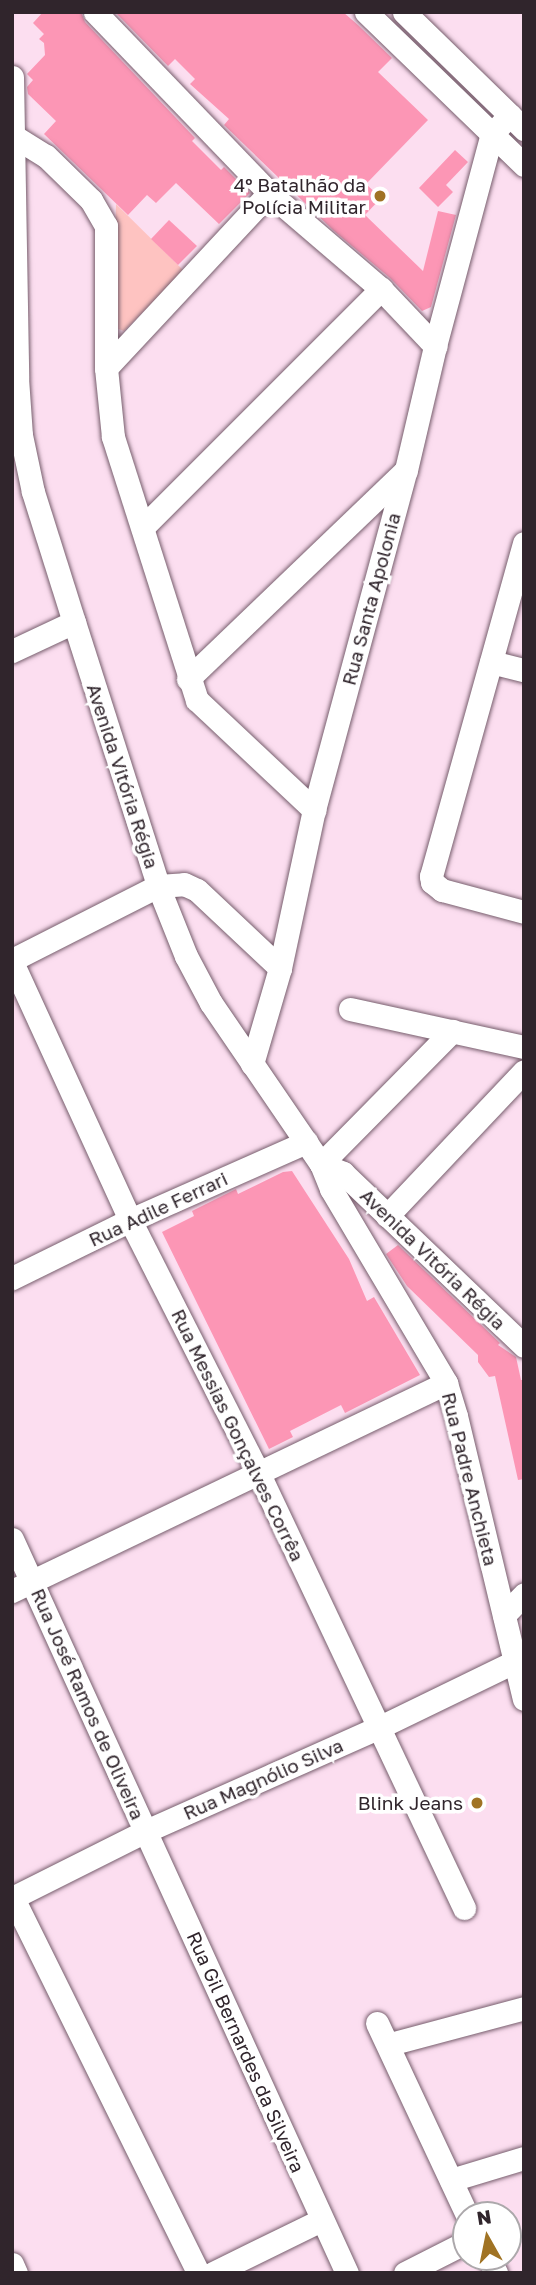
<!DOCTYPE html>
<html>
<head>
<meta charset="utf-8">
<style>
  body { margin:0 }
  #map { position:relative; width:536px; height:2285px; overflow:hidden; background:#fcdef0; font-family:"Golos Text",sans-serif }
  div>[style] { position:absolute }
  .green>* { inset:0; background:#fec3c1 }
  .building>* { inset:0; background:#fc96b5 }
  .roads { filter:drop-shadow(0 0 2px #775e6d) drop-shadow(0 0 2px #775e6d) }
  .minor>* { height:23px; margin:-11.5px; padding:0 11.5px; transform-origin:11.5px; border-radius:11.5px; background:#fff }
  .dots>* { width:19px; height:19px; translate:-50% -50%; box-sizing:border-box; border:4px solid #fff; border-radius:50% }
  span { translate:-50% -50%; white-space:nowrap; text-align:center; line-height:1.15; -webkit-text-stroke:7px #fff; paint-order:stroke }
  .poi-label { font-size:19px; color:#30252c }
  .right { translate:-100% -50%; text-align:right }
  .street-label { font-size:19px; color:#30252c }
  .frame { position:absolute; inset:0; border:14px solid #30252c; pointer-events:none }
  .north { position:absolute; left:452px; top:2201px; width:70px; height:70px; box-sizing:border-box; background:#fff; border:2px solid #aca8ab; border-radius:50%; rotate:351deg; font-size:19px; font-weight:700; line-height:28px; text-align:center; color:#30252c }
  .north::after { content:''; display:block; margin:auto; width:24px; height:32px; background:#a07324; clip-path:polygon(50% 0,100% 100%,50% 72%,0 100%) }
</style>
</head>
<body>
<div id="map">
  <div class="green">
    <i style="clip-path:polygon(116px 204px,184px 271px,124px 331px,116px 328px,113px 320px)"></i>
  </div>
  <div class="building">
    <i style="clip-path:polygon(43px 12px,81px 12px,85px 22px,195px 138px,192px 141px,221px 170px,224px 167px,250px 193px,219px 224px,176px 183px,156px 203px,147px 195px,128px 215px,44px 134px,56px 121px,28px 94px,27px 87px,33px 80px,27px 74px,45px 55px,44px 43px,39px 39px,44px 34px,33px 23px)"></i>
    <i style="clip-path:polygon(115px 12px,343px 12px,358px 25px,392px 58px,378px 72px,428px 120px,366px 184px,381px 198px,365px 215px,423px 271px,438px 211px,456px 215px,431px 307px,422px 311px,390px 278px,334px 231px,224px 125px,229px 119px,190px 84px,195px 79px,175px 59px,168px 66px)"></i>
    <i style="clip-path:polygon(455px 150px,468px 162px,446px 185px,453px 192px,438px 207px,419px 188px)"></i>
    <i style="clip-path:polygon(169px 220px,197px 246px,178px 265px,151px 239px)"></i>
    <i style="clip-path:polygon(292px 1171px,349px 1259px,367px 1301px,374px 1297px,420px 1375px,345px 1413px,341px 1405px,290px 1431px,293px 1437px,269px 1449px,162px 1232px,194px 1216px,192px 1211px,236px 1189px,238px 1194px,283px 1172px)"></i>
    <i style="clip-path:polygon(398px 1245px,500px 1343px,498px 1345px,516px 1357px,521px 1380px,524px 1380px,524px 1479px,518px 1480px,495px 1376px,489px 1377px,478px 1362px,478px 1355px,407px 1286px,386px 1254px)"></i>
  </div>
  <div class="roads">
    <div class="minor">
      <i style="left:95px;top:12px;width:251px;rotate:46.1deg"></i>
      <i style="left:269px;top:193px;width:148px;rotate:40.6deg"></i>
      <i style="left:381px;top:289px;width:79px;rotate:46.5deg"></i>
      <i style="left:366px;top:12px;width:220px;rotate:44.1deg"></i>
      <i style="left:404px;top:12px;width:168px;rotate:44.3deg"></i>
      <i style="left:12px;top:77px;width:301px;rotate:89deg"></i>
      <i style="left:17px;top:378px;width:57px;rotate:86deg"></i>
      <i style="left:21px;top:435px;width:58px;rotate:78.1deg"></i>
      <i style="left:33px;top:492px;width:136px;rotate:72.5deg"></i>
      <i style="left:74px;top:622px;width:277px;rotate:72.3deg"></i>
      <i style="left:158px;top:886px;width:75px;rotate:68.2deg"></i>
      <i style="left:186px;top:956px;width:53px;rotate:62deg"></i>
      <i style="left:211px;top:1003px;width:195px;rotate:55.7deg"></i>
      <i style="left:321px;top:1164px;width:27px;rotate:68deg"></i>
      <i style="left:331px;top:1189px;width:226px;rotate:59.3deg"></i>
      <i style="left:446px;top:1383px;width:34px;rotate:73deg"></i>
      <i style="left:456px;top:1416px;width:291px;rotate:76.5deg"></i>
      <i style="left:15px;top:137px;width:36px;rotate:32deg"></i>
      <i style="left:46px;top:156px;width:63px;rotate:44.4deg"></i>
      <i style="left:91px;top:200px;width:30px;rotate:60deg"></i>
      <i style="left:106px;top:226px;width:142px;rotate:90deg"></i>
      <i style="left:106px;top:368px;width:69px;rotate:84.2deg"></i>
      <i style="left:113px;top:437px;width:276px;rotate:72.3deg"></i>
      <i style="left:197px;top:700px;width:161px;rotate:43.2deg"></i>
      <i style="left:106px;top:368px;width:239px;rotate:-47deg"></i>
      <i style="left:143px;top:527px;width:337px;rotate:-45deg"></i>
      <i style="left:524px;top:543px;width:346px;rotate:105.6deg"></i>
      <i style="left:431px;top:876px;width:6px;rotate:81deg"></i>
      <i style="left:432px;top:882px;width:13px;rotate:39deg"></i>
      <i style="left:442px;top:890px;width:85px;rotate:15deg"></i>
      <i style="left:12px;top:651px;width:68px;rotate:-25.1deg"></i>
      <i style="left:491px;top:662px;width:34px;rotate:14deg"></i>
      <i style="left:188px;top:679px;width:301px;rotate:-43.8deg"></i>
      <i style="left:12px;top:960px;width:164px;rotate:-26.9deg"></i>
      <i style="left:158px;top:886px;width:26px;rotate:-4deg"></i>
      <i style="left:184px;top:884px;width:14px;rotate:25deg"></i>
      <i style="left:197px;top:890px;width:114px;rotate:43.2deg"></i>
      <i style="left:12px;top:962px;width:284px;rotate:65.4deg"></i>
      <i style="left:130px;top:1220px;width:285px;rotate:63.1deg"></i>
      <i style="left:259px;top:1474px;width:480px;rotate:64.7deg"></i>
      <i style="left:350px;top:1009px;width:178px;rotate:12.3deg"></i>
      <i style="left:252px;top:1064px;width:100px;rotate:-73.7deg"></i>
      <i style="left:280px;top:968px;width:162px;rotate:-77.9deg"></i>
      <i style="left:314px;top:810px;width:352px;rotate:-74.9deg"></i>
      <i style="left:406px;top:470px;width:127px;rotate:-76.8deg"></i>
      <i style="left:435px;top:346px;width:220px;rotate:-75deg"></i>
      <i style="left:492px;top:134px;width:26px;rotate:-47deg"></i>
      <i style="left:321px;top:1164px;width:24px;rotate:22deg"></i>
      <i style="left:343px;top:1173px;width:250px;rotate:43.7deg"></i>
      <i style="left:321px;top:1164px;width:187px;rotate:-45.4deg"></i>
      <i style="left:387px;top:1216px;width:199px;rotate:-46.6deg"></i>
      <i style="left:12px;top:1278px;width:131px;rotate:-26.2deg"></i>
      <i style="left:130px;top:1220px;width:193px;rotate:-23.9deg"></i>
      <i style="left:12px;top:1539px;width:807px;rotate:65.47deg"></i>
      <i style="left:12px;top:1591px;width:481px;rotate:-25.6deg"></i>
      <i style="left:504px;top:1615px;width:29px;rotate:-46deg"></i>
      <i style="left:12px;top:1896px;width:420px;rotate:63.7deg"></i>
      <i style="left:12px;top:1898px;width:150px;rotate:-26.6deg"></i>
      <i style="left:146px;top:1831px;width:256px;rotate:-24deg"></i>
      <i style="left:380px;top:1727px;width:149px;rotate:-25.9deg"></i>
      <i style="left:377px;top:2023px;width:212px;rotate:64.9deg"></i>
      <i style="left:390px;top:2044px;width:139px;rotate:-15deg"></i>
      <i style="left:451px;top:2180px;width:76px;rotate:-16.8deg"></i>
      <i style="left:488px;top:2257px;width:18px;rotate:63deg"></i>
      <i style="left:12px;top:2264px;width:10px;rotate:66deg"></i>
      <i style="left:213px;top:2273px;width:120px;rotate:-26.1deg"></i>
      <i style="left:405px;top:2273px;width:68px;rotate:-26.9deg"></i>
    </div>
  </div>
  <div class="dots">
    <i style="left:380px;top:196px;background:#a07324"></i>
    <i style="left:477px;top:1803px;background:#a07324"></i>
  </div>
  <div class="poi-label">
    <span class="right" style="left:366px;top:196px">4º Batalhão da<br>Polícia Militar</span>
    <span class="right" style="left:463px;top:1803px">Blink Jeans</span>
  </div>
  <div class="street-label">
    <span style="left:371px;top:599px;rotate:-75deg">Rua Santa Apolonia</span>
    <span style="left:123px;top:776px;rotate:72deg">Avenida Vitória Régia</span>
    <span style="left:158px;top:1209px;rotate:-25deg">Rua Adile Ferrari</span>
    <span style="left:433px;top:1259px;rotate:44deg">Avenida Vitória Régia</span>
    <span style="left:238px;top:1435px;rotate:64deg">Rua Messias Gonçalves Corrêa</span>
    <span style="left:470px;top:1479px;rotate:76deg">Rua Padre Anchieta</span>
    <span style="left:88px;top:1704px;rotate:66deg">Rua José Ramos de Oliveira</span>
    <span style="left:263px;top:1779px;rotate:-24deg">Rua Magnólio Silva</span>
    <span style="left:246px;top:2052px;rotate:66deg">Rua Gil Bernardes da Silveira</span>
  </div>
  <div class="frame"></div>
  <div class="north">N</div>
</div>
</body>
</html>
